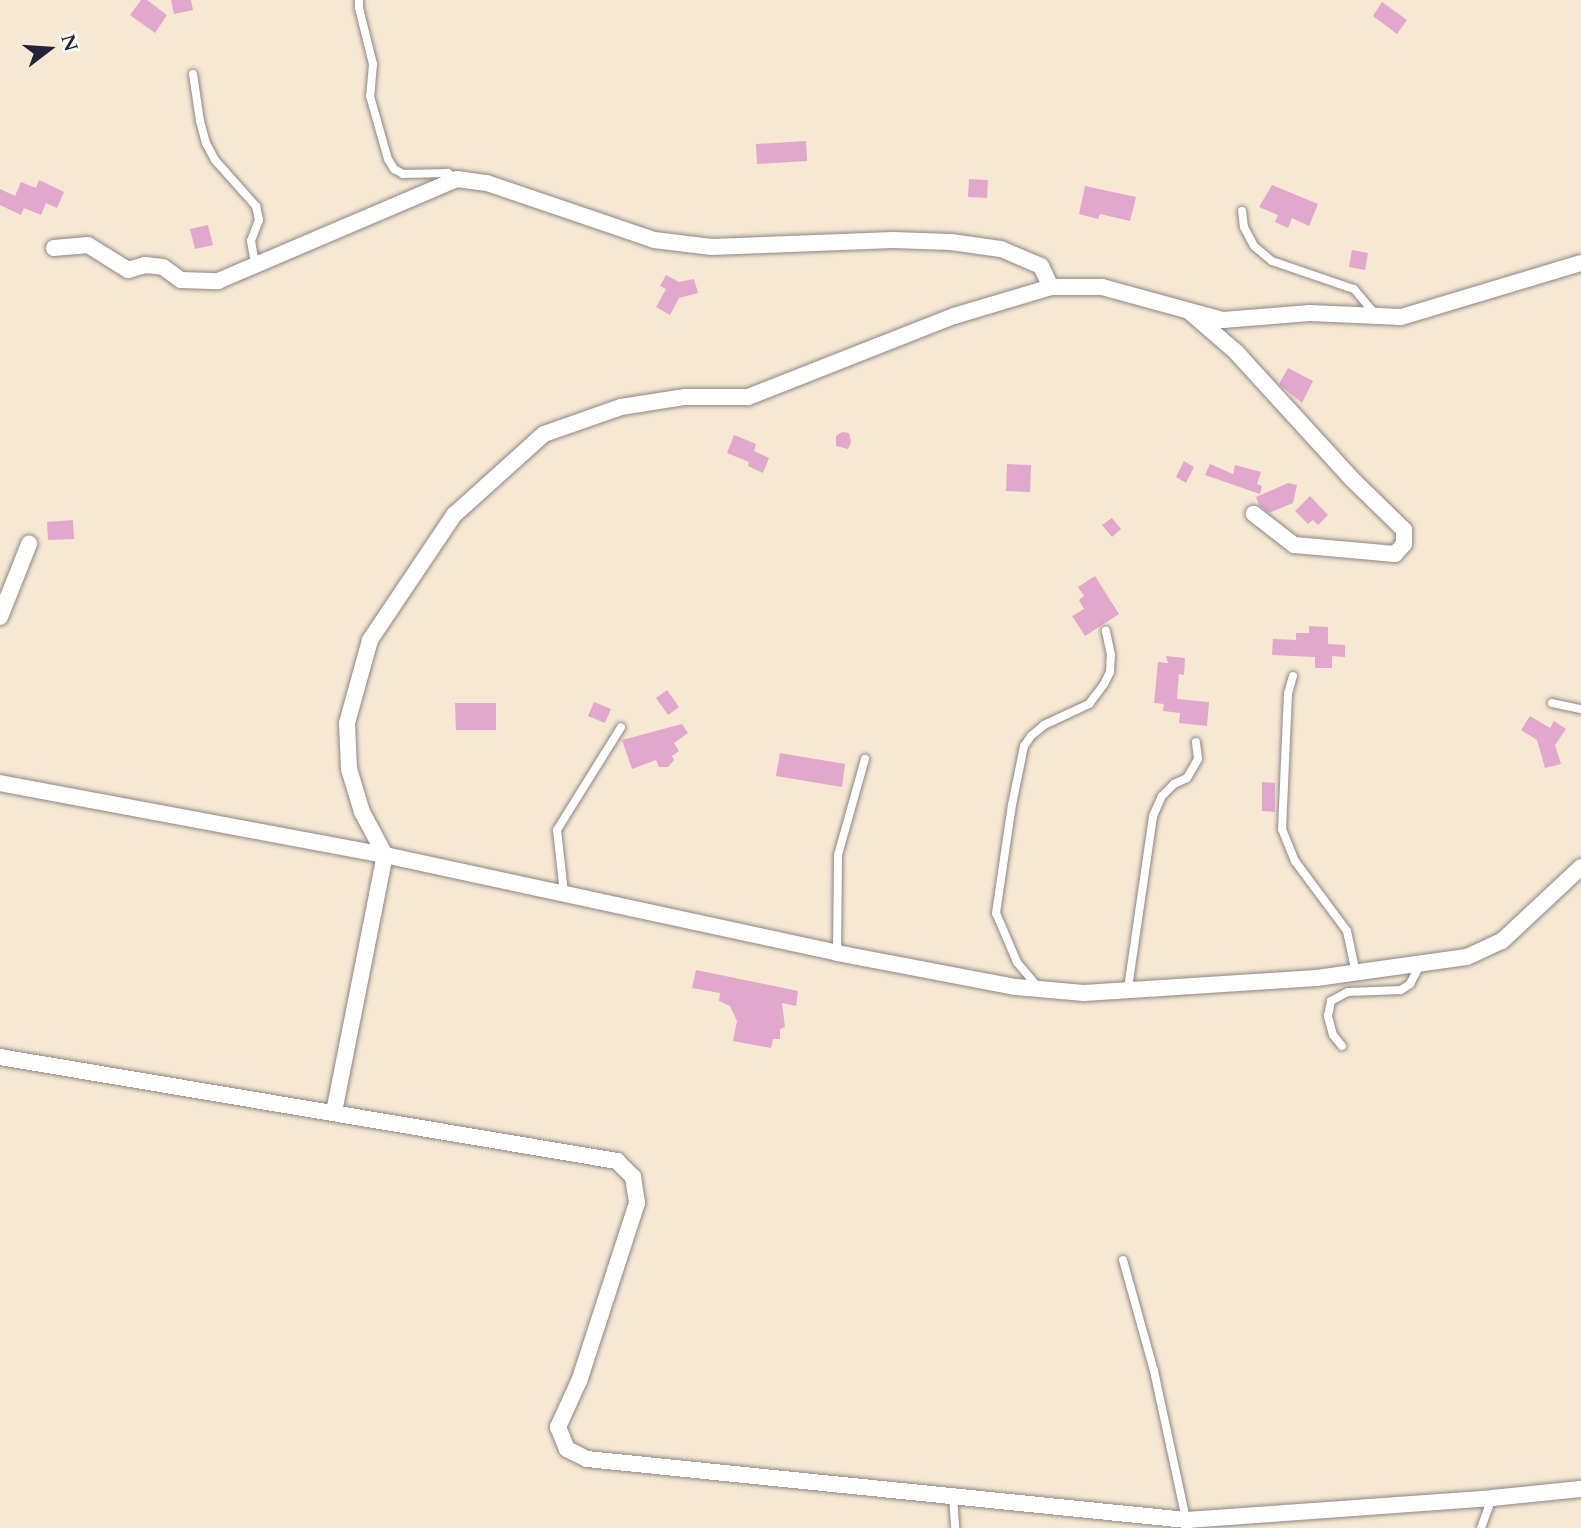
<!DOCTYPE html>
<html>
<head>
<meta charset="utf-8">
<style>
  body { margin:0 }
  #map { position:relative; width:1581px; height:1528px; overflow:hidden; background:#f6e8d2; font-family:Cardo,serif }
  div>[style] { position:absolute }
  .building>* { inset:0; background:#e1a7cc }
  .roads { filter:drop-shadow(0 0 2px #8c8586) drop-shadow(0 0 2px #8c8586) }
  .service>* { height:8px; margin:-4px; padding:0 4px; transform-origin:4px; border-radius:4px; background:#fff }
  .minor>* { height:16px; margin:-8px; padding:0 8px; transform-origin:8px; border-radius:8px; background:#fff }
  span { translate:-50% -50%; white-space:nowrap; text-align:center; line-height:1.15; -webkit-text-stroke:5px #fdfcf7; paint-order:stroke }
  .north { position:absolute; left:14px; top:14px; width:70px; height:70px; -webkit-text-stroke:5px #fdfcf7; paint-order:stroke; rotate:73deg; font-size:19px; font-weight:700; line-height:28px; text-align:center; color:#22223b }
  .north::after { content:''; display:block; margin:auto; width:24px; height:32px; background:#22223b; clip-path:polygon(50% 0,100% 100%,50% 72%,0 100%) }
</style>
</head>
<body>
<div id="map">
  <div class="building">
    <i style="clip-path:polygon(141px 0,147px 0,167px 15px,155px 33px,130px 15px)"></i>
    <i style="clip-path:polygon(171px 0,191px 0,193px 10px,174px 14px)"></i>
    <i style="clip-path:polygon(1382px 2px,1407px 20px,1397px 34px,1373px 16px)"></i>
    <i style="clip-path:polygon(806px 141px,807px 161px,757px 164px,756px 144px)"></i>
    <i style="clip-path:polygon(969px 179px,988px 180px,987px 198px,968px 197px)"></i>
    <i style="clip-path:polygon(39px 180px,64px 192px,57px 208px,46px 203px,41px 215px,24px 208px,21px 215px,0 205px,0 189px,15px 196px,21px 182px,36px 188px)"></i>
    <i style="clip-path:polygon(1272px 185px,1318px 204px,1309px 226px,1292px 218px,1288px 228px,1275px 222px,1278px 215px,1259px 207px)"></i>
    <i style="clip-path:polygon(1085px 186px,1136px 197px,1130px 221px,1100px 214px,1098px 219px,1079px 214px)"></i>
    <i style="clip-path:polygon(208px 225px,213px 245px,195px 249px,190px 229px)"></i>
    <i style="clip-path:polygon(1352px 250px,1368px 253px,1365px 270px,1349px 267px)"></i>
    <i style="clip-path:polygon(666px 275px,679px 282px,694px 279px,698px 293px,679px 298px,670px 315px,656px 307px,666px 289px,660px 286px)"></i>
    <i style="clip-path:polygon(1288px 368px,1313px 381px,1302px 403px,1279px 384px)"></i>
    <i style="clip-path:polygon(842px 432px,849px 433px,851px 442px,848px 449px,836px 446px,836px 436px)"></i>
    <i style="clip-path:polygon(734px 435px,756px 444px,754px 451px,769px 458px,763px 473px,748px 466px,749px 462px,727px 453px)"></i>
    <i style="clip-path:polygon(1184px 461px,1194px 467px,1186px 483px,1176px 477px)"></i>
    <i style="clip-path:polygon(1007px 464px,1031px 465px,1030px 492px,1006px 491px)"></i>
    <i style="clip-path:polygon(1210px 464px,1233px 474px,1235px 465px,1261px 472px,1257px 484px,1262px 486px,1260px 494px,1205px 475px)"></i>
    <i style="clip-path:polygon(1288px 483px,1297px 485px,1293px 503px,1269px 513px,1259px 505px,1256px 497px)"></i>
    <i style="clip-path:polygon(1310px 496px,1328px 515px,1318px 525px,1313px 520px,1308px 524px,1295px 511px)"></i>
    <i style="clip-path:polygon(1112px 518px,1121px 529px,1112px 537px,1102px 525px)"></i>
    <i style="clip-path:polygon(73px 520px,74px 539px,48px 540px,47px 522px)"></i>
    <i style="clip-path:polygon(1095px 576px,1119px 614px,1085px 636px,1072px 616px,1084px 609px,1079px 600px,1084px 596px,1078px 587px)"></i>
    <i style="clip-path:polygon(1309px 626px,1328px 627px,1328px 644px,1345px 645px,1345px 657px,1332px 656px,1332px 668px,1315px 668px,1315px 657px,1272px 655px,1273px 639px,1296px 640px,1296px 633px,1309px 633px)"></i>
    <i style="clip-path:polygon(1166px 656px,1185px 658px,1184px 675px,1179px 674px,1177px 699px,1209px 702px,1207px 726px,1179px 723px,1180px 713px,1163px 711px,1164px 704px,1154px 703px,1158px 662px,1168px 663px)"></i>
    <i style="clip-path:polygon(667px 690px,679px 707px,668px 715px,656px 698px)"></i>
    <i style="clip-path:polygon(594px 702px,611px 709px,605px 723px,588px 716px)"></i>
    <i style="clip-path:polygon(455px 703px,496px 703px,496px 730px,456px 730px)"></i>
    <i style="clip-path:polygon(1530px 716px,1550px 728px,1554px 721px,1566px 729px,1555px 745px,1561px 764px,1545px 768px,1537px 740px,1521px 730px)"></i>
    <i style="clip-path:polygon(682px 724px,688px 733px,674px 743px,679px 751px,672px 756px,674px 760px,668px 767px,659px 767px,656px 760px,632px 769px,622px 740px)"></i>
    <i style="clip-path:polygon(780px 753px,845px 764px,842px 787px,776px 776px)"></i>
    <i style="clip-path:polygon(1262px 782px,1275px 783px,1275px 812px,1262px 811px)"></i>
    <i style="clip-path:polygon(696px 970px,798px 991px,796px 1006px,782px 1003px,785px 1027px,780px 1029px,780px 1039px,773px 1039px,771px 1048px,733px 1041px,737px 1021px,730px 1006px,719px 1001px,720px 993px,692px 988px)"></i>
  </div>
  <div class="roads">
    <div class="service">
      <i style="left:359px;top:0;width:8px;rotate:90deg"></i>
      <i style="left:359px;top:8px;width:58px;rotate:76deg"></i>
      <i style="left:373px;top:64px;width:32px;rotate:95deg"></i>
      <i style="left:370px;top:96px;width:66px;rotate:74.1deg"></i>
      <i style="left:388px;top:159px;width:12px;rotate:59deg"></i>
      <i style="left:394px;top:169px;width:10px;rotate:29deg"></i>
      <i style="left:403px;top:174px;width:45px;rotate:-1.3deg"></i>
      <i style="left:448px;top:173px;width:11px;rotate:34deg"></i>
      <i style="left:193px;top:74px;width:48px;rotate:81.5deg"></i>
      <i style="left:200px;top:121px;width:23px;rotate:75deg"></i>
      <i style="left:206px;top:143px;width:19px;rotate:62deg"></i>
      <i style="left:215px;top:160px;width:62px;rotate:48.3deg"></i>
      <i style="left:256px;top:206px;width:14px;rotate:78deg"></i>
      <i style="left:259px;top:220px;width:22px;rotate:111deg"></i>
      <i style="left:251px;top:241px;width:23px;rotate:80deg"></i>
      <i style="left:1242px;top:211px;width:16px;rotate:83deg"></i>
      <i style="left:1244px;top:227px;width:21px;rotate:62deg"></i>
      <i style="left:1254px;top:246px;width:23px;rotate:40deg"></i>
      <i style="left:1272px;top:261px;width:87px;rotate:18.9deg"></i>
      <i style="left:1354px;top:289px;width:34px;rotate:50deg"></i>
      <i style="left:1293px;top:676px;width:18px;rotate:106deg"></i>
      <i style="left:1288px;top:693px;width:136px;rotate:92.5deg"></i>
      <i style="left:1282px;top:829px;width:35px;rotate:68deg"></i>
      <i style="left:1295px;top:861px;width:87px;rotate:53.4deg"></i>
      <i style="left:1347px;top:931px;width:40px;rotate:78deg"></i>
      <i style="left:1552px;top:703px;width:30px;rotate:12deg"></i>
      <i style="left:564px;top:893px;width:63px;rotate:-96.3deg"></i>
      <i style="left:557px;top:830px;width:121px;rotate:-58.1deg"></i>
      <i style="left:837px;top:953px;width:98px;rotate:-89.4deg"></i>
      <i style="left:838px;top:855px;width:100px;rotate:-74.3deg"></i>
      <i style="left:1037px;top:986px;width:31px;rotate:-130deg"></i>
      <i style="left:1017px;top:962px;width:53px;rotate:-113.2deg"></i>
      <i style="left:996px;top:913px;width:109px;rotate:-81.6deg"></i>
      <i style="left:1012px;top:805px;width:60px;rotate:-78.5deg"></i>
      <i style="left:1024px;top:746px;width:12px;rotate:-55deg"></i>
      <i style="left:1031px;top:736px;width:17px;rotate:-40deg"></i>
      <i style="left:1044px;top:725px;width:50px;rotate:-25deg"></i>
      <i style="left:1089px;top:704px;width:25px;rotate:-53deg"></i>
      <i style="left:1104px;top:684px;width:13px;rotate:-63deg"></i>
      <i style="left:1110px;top:672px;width:17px;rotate:-87deg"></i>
      <i style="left:1111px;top:655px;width:25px;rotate:-102deg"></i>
      <i style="left:1128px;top:988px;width:174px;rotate:-81.7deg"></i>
      <i style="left:1153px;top:816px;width:22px;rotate:-66deg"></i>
      <i style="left:1162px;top:796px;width:17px;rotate:-45deg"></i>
      <i style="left:1174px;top:784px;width:14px;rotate:-25deg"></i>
      <i style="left:1187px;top:778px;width:22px;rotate:-60deg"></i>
      <i style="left:1198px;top:759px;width:17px;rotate:-97deg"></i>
      <i style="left:1342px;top:1046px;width:14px;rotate:-129deg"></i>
      <i style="left:1333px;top:1035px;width:20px;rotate:-105deg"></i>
      <i style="left:1328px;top:1016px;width:15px;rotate:-79deg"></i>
      <i style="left:1331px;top:1001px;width:19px;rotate:-28deg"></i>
      <i style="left:1348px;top:992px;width:53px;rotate:-2.2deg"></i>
      <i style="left:1401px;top:990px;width:11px;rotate:-34deg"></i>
      <i style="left:1410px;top:984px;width:21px;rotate:-62deg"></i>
      <i style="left:1123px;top:1260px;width:115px;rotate:74.4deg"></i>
      <i style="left:1154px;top:1371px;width:161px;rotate:77.8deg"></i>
      <i style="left:953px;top:1496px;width:32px;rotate:86deg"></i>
      <i style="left:1481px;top:1528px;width:32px;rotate:-70deg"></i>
    </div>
    <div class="minor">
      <i style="left:54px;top:248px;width:34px;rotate:-5deg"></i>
      <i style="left:88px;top:245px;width:47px;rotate:32deg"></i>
      <i style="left:128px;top:270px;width:18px;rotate:-16deg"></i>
      <i style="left:145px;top:265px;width:18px;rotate:6deg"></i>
      <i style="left:163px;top:267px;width:22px;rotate:36deg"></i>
      <i style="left:181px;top:280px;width:37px;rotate:2deg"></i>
      <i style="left:218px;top:281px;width:260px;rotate:-23.1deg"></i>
      <i style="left:457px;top:179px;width:30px;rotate:8deg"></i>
      <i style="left:487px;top:183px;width:176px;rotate:18.8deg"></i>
      <i style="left:654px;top:240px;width:58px;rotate:6.9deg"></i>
      <i style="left:712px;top:247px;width:181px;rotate:-2.2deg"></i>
      <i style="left:893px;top:240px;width:58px;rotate:2deg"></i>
      <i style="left:951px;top:242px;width:50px;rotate:8deg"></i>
      <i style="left:1001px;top:249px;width:43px;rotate:23deg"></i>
      <i style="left:1041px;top:266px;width:23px;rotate:65deg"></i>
      <i style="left:1191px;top:313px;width:60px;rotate:40.9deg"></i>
      <i style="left:1236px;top:352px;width:172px;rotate:47.6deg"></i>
      <i style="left:1352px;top:479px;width:73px;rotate:44.4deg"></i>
      <i style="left:1404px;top:530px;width:14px;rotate:90deg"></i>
      <i style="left:1404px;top:544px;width:13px;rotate:132deg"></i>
      <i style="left:1395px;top:554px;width:101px;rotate:-174.9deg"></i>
      <i style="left:1294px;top:545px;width:51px;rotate:-142.2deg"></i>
      <i style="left:0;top:617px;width:79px;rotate:-68.3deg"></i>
      <i style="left:0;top:783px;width:392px;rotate:10.6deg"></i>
      <i style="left:385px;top:855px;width:463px;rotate:12.2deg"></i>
      <i style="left:837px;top:953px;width:182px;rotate:10.8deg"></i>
      <i style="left:1016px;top:987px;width:68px;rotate:5deg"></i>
      <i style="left:1084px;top:993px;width:233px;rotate:-3.7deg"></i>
      <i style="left:1317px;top:978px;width:151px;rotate:-8deg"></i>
      <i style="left:1467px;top:957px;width:38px;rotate:-25deg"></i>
      <i style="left:1502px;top:941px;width:108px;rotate:-43.1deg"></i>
      <i style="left:0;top:1057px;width:626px;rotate:9.57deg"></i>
      <i style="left:617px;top:1161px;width:23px;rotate:45deg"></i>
      <i style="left:633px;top:1177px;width:26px;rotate:81deg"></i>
      <i style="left:637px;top:1203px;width:187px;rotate:108deg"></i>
      <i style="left:579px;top:1381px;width:51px;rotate:114.5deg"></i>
      <i style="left:558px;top:1427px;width:24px;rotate:68deg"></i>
      <i style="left:567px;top:1449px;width:22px;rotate:27deg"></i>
      <i style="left:587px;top:1459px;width:603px;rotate:5.81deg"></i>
      <i style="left:1187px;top:1520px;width:306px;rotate:-4.1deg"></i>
      <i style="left:1492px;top:1498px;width:89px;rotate:-5.8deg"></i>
      <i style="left:334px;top:1112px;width:262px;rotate:-78.8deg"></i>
      <i style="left:385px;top:855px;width:49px;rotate:-118.1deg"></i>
      <i style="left:362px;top:812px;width:45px;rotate:-106.8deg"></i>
      <i style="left:349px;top:769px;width:46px;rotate:-92.5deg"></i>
      <i style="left:347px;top:723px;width:86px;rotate:-74.5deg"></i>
      <i style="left:370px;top:640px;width:151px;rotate:-56.1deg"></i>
      <i style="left:454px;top:515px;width:121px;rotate:-42deg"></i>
      <i style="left:544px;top:434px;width:82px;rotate:-19.3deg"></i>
      <i style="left:621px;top:407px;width:65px;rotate:-8.9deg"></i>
      <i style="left:685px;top:397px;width:63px"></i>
      <i style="left:748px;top:397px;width:221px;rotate:-21.5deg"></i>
      <i style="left:954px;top:316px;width:101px;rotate:-16.6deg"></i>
      <i style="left:1051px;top:287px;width:51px"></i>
      <i style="left:1102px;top:287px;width:125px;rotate:15.3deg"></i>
      <i style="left:1223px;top:320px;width:87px;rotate:-4.6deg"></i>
      <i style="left:1310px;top:313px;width:91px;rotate:2.5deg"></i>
      <i style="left:1401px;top:317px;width:188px;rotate:-16.7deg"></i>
    </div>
  </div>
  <div class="north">N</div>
</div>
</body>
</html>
